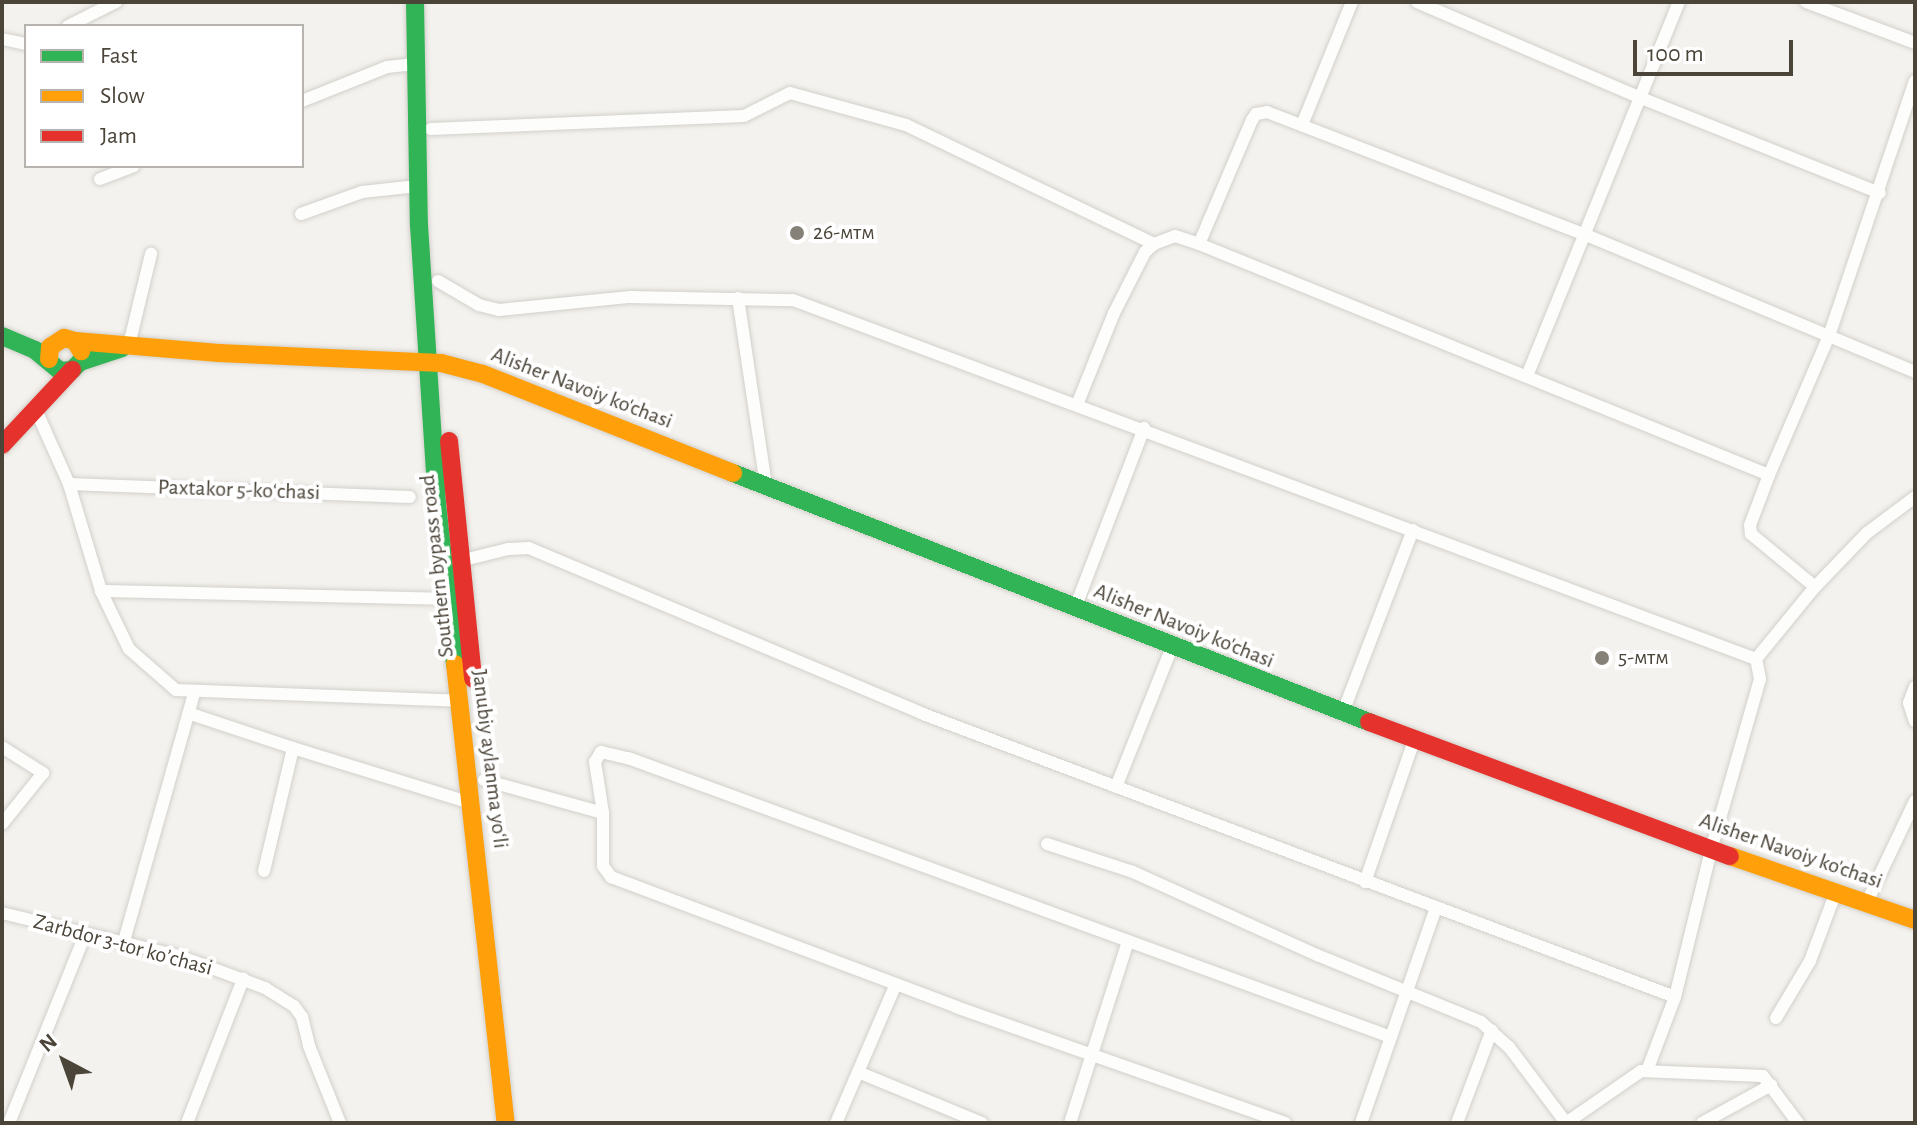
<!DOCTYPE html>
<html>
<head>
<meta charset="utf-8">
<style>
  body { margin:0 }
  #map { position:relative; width:1917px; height:1125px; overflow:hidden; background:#f4f2ee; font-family:"Alegreya Sans",sans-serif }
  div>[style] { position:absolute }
  .roads { filter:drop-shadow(0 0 2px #d2d0cb) drop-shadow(0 0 2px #d2d0cb) }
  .street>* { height:12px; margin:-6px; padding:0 6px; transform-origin:6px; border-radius:6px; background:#fdfdfc }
  .fast>* { height:18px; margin:-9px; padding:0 9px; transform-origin:9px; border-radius:9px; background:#30b455 }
  .slow>* { height:18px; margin:-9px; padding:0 9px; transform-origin:9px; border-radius:9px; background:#ff9f0a }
  .jam>* { height:18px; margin:-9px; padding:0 9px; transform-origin:9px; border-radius:9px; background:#e5322d }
  .dots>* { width:22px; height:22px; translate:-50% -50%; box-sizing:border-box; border:4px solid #fff; border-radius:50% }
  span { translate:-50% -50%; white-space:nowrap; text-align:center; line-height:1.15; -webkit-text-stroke:8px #fff; paint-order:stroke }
  .poi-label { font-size:22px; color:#4b4439 }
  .left { translate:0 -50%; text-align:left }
  .street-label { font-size:22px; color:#4b4439 }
  .frame { position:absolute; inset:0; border:4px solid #4b4439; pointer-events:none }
  .legend { position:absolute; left:24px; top:24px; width:280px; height:144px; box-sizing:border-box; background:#fff; border:2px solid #b7b4b0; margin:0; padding:10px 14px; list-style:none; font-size:24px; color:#4b4439 }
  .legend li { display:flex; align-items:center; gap:16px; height:40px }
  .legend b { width:40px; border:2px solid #b7b4b0 }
  .north { position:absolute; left:24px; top:1021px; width:80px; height:80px; -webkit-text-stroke:6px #fff; paint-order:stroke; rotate:319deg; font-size:22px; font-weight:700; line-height:32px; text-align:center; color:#4b4439 }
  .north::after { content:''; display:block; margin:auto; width:28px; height:36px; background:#4b4439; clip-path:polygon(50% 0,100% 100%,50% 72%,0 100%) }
  .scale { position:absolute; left:1633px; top:40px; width:160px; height:36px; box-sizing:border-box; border:4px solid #4b4439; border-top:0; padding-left:10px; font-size:24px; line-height:28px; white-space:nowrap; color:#4b4439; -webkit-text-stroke:6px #fff; paint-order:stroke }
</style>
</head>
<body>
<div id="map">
  <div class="roads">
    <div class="street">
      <i style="left:1417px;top:2px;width:244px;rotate:23.2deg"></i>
      <i style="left:1641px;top:98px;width:257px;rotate:21.7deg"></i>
      <i style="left:1806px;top:2px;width:116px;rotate:20.6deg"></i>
      <i style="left:68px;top:26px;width:54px;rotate:-26.6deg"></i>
      <i style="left:2px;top:39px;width:25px;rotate:12deg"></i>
      <i style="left:302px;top:101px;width:92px;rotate:-21.8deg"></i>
      <i style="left:387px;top:67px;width:28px;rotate:-6deg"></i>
      <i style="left:1302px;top:125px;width:133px;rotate:-67.9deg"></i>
      <i style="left:431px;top:129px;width:313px;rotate:-2.4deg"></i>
      <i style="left:744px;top:116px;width:51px;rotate:-26.6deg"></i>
      <i style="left:790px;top:93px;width:120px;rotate:15.4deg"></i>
      <i style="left:906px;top:125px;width:275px;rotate:25.6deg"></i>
      <i style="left:1154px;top:244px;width:12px;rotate:138deg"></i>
      <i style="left:1145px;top:252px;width:68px;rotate:116.9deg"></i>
      <i style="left:1114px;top:313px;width:99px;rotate:111.9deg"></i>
      <i style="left:100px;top:179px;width:36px;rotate:-21deg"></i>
      <i style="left:301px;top:214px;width:65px;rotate:-19.8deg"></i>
      <i style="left:362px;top:192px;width:56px;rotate:-6.1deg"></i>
      <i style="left:1154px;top:244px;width:22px;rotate:-21deg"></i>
      <i style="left:1175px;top:236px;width:25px;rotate:18deg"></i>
      <i style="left:1199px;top:244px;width:135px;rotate:-66.9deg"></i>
      <i style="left:1252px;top:120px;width:7px;rotate:-56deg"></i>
      <i style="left:1256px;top:114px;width:11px;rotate:-10deg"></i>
      <i style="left:1267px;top:112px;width:342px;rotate:21.1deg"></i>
      <i style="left:1586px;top:235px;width:356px;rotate:22.6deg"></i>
      <i style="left:1199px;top:244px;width:615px;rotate:22.06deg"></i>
      <i style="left:1769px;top:475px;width:151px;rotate:-66.7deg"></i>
      <i style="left:1829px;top:336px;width:269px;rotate:-71.4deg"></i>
      <i style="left:438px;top:281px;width:48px;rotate:30.3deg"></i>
      <i style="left:479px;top:305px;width:21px;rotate:14deg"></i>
      <i style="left:499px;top:310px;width:132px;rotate:-5.7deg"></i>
      <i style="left:630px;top:297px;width:163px;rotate:1.1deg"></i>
      <i style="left:793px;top:300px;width:1028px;rotate:20.45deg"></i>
      <i style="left:738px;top:298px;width:190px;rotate:81.5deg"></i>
      <i style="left:129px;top:345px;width:94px;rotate:-76.4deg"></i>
      <i style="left:1527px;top:376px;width:404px;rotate:-67.9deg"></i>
      <i style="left:35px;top:408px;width:83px;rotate:65.9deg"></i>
      <i style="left:69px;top:484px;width:112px;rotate:73.3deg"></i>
      <i style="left:101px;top:591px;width:64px;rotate:64.2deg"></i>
      <i style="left:129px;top:649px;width:62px;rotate:41.1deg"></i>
      <i style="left:176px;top:690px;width:283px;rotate:2.2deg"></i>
      <i style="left:1769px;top:475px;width:53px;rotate:110.8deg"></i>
      <i style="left:1750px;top:525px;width:9px;rotate:84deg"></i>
      <i style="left:1751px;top:534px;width:83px;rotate:39.6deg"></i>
      <i style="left:69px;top:484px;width:341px;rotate:2.2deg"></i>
      <i style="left:460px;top:561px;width:49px;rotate:-14deg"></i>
      <i style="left:508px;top:549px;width:21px;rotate:-3deg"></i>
      <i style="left:529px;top:548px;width:428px;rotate:22.8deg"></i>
      <i style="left:923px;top:714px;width:803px;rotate:20.62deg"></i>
      <i style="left:101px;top:591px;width:345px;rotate:1.3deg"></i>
      <i style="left:1075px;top:608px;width:193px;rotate:-69deg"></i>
      <i style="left:1915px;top:687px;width:17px;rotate:111deg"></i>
      <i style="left:1909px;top:703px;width:19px;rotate:72deg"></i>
      <i style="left:1343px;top:712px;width:195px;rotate:-69deg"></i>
      <i style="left:191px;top:714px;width:108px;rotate:18.4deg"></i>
      <i style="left:2px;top:747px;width:49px;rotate:32.4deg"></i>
      <i style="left:43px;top:773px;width:65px;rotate:128.8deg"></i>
      <i style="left:484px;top:780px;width:123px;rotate:15.5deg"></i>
      <i style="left:603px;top:813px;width:53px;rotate:90deg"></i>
      <i style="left:603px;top:866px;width:14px;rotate:54deg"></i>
      <i style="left:611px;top:877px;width:369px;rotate:20.6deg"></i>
      <i style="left:956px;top:1007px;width:349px;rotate:19.4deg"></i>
      <i style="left:1116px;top:787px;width:151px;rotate:-68.2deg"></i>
      <i style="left:603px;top:813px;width:52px;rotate:-98.9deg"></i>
      <i style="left:595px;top:762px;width:12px;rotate:-59deg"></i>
      <i style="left:601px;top:752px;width:28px;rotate:13deg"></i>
      <i style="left:628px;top:758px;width:812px;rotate:20.09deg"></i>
      <i style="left:1047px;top:844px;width:90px;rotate:18deg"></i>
      <i style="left:1133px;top:872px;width:202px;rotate:24.3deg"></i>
      <i style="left:1317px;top:955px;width:177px;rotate:22.2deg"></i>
      <i style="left:1481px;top:1022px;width:38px;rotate:42deg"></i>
      <i style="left:1509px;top:1047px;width:95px;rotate:53.1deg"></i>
      <i style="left:264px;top:871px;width:126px;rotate:-76.7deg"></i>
      <i style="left:293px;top:748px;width:186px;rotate:17.2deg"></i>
      <i style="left:1365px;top:882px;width:152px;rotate:-70.9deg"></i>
      <i style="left:1867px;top:902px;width:112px;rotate:-64.6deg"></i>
      <i style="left:2px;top:913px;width:185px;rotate:13.7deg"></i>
      <i style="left:182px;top:957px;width:89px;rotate:20.5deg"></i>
      <i style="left:265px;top:988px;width:34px;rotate:32deg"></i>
      <i style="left:294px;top:1006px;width:14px;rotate:54deg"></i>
      <i style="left:302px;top:1017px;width:30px;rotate:76deg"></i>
      <i style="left:309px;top:1046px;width:83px;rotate:68.1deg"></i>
      <i style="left:124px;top:941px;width:258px;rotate:-74.2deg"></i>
      <i style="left:1776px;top:1018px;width:66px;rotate:-59.2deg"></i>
      <i style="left:1810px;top:961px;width:74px;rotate:-69.4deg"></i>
      <i style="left:1647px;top:1071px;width:79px;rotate:-69.3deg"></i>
      <i style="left:1675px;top:997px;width:151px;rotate:-76.2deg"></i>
      <i style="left:1711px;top:850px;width:178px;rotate:-74deg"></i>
      <i style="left:1760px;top:679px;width:20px;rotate:-101deg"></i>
      <i style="left:1756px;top:659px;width:93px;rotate:-50.7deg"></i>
      <i style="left:1815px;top:587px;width:75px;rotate:-46.1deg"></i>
      <i style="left:1867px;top:533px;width:60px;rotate:-36.9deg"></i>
      <i style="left:858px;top:1072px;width:134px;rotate:22.4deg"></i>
      <i style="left:9px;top:1123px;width:203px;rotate:-68deg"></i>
      <i style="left:187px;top:1123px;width:155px;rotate:-68.7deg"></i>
      <i style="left:836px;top:1123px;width:151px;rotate:-66.7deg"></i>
      <i style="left:1070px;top:1123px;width:191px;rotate:-72.3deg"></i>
      <i style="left:1361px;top:1123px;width:228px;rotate:-70.8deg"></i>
      <i style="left:1457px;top:1123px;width:99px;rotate:-69.4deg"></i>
      <i style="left:1566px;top:1123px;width:91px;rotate:-34.7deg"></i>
      <i style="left:1641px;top:1071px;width:122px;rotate:2.3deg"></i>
      <i style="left:1763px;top:1076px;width:59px;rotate:53.3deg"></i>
      <i style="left:1702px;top:1123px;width:79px;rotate:-28.8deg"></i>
    </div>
    <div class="fast">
      <i style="left:415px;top:2px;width:223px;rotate:89deg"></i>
      <i style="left:419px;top:225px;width:280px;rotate:86.3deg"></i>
      <i style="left:437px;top:504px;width:161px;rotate:83.6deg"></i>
      <i style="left:2px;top:336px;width:36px;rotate:23deg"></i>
      <i style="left:35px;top:350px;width:33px;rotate:40deg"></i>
      <i style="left:60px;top:371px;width:12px;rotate:-5deg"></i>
      <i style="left:72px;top:370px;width:11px;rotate:-45deg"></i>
      <i style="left:80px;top:362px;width:44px;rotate:-18.4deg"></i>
      <i style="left:733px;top:473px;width:683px;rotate:21.38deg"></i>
    </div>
    <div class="slow">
      <i style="left:75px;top:341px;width:144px;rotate:4.8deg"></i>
      <i style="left:219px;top:353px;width:222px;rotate:2.6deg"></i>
      <i style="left:441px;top:363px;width:43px;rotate:14.7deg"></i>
      <i style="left:483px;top:374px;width:269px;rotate:21.6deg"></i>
      <i style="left:49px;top:359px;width:12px;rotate:-85deg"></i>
      <i style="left:50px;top:347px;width:17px;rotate:-33deg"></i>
      <i style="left:64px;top:338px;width:11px;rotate:15deg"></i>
      <i style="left:75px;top:341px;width:12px;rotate:59deg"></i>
      <i style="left:455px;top:664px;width:462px;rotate:83.7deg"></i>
      <i style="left:1730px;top:856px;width:196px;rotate:19.1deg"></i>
    </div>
    <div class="jam">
      <i style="left:449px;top:441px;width:239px;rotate:84.2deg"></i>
      <i style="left:2px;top:445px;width:103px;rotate:-47deg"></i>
      <i style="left:1369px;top:722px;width:385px;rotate:20.4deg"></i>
    </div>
  </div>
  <div class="dots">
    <i style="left:797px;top:233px;background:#868178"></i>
    <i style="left:1602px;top:658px;background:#868178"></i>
  </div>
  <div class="poi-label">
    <span class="left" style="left:813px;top:233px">26-мтм</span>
    <span class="left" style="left:1618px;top:658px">5-мтм</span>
  </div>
  <div class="street-label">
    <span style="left:582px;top:388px;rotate:21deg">Alisher Navoiy ko'chasi</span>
    <span style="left:239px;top:490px;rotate:2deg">Paxtakor 5-koʻchasi</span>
    <span style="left:437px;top:566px;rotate:-96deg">Southern bypass road</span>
    <span style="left:1184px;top:626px;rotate:22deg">Alisher Navoiy ko'chasi</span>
    <span style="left:490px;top:759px;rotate:83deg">Janubiy aylanma yoʻli</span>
    <span style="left:1791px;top:851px;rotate:19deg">Alisher Navoiy ko'chasi</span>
    <span style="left:123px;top:945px;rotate:15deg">Zarbdor 3-tor koʼchasi</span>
  </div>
  <div class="frame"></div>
  <ul class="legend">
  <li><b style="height:10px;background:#30b455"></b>Fast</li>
  <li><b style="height:10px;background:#ff9f0a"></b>Slow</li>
  <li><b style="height:10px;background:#e5322d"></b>Jam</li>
  </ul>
  <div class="north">N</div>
  <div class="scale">100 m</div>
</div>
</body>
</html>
